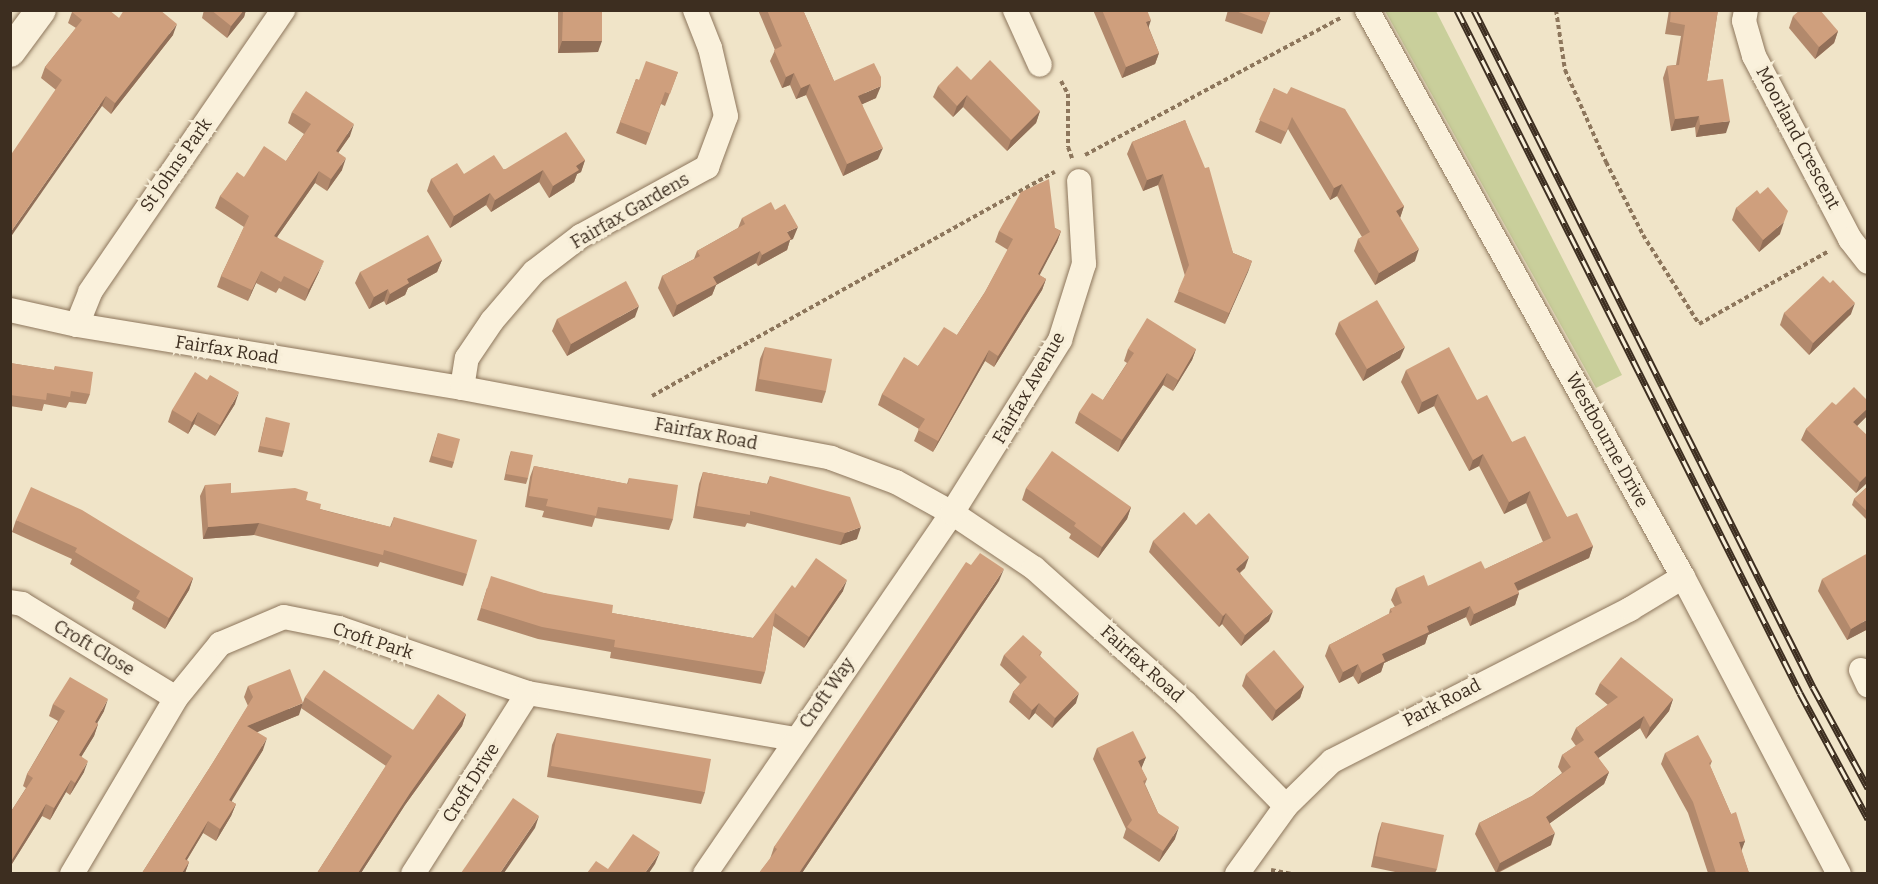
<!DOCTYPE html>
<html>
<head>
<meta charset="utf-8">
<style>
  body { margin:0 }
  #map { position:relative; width:1878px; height:884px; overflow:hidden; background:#f0e4c8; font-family:Bitter,serif }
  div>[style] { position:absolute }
  .green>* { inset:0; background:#c9cf9b }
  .path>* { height:4px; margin-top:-2px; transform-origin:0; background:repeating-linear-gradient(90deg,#8d765c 0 4.5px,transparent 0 7.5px) }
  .roads { filter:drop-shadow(0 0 2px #8d765c) drop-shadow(0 0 2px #8d765c) }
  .minor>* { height:24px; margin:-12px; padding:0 12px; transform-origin:12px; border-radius:12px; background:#faf1dc }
  .tertiary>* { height:30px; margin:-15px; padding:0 15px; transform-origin:15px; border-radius:15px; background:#faf1dc }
  .rail>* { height:7px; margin-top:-3.5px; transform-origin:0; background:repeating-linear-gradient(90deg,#f7eed8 0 14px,#3d2e20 0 28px); box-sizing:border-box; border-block:2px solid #3d2e20 }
  .wall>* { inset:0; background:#b2896c }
  .shaded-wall>* { inset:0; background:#916f58 }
  .building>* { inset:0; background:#cf9f7d }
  span { translate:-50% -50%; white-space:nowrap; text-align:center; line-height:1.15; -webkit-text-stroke:6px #f7eed8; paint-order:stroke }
  .street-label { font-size:18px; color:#3d2e20 }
  .frame { position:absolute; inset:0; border:12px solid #3d2e20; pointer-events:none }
</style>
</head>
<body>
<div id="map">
  <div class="green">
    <i style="clip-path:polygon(1385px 11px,1436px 11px,1622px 375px,1596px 388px)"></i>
  </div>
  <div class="path">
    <i style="left:1556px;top:10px;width:61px;rotate:81.5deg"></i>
    <i style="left:1565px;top:70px;width:101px;rotate:66deg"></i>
    <i style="left:1606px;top:162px;width:82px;rotate:63.1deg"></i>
    <i style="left:1643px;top:235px;width:105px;rotate:57.8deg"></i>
    <i style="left:1699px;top:324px;width:149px;rotate:-29.3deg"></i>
    <i style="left:1061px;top:81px;width:15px;rotate:62deg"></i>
    <i style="left:1068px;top:94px;width:53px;rotate:90deg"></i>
    <i style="left:1068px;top:147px;width:12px;rotate:70deg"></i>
    <i style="left:1085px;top:155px;width:292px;rotate:-28.2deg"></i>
    <i style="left:652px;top:396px;width:461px;rotate:-29.1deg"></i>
    <i style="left:1271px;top:870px;width:21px;rotate:11deg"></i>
  </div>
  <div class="roads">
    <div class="minor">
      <i style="left:1015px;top:10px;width:60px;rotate:65.6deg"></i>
      <i style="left:1367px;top:10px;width:649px;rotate:60.87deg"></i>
      <i style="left:1683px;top:577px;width:335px;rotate:62.3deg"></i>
      <i style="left:1746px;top:10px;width:11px;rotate:100deg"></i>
      <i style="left:1744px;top:21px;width:36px;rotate:74deg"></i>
      <i style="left:1754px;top:56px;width:207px;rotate:62.3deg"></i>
      <i style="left:1850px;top:239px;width:29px;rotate:52deg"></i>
      <i style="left:10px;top:310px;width:69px;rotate:12.6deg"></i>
      <i style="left:77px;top:325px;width:390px;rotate:9.3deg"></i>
      <i style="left:462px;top:388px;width:376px;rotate:10.7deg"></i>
      <i style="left:831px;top:458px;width:69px;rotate:20.3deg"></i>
      <i style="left:896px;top:482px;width:64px;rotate:29deg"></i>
      <i style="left:952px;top:513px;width:99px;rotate:33.9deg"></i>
      <i style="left:1034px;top:568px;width:203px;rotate:41.8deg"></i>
      <i style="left:1185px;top:703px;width:144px;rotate:45.6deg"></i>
      <i style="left:77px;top:325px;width:35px;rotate:-68deg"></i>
      <i style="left:90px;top:292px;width:342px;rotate:-55.6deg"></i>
      <i style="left:462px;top:388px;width:30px;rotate:-81deg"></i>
      <i style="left:467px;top:358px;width:45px;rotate:-56deg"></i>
      <i style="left:492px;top:321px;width:65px;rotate:-49.4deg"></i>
      <i style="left:534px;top:272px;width:59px;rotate:-37.5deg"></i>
      <i style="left:581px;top:236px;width:144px;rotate:-28.7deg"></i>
      <i style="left:707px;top:167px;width:54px;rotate:-69.6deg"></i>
      <i style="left:726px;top:116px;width:70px;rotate:-103.2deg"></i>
      <i style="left:710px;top:48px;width:41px;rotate:-111.5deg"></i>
      <i style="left:10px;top:602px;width:12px;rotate:9deg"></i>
      <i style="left:22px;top:604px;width:180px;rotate:31.4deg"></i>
      <i style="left:1861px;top:670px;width:17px;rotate:65deg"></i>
      <i style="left:72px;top:874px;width:204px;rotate:-59.4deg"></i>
      <i style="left:176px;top:698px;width:70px;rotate:-50.8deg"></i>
      <i style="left:220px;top:644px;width:69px;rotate:-22.9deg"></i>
      <i style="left:284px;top:617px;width:56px;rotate:11.3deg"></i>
      <i style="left:339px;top:628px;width:200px;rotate:19deg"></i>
      <i style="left:528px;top:693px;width:271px;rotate:9.8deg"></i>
      <i style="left:413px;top:874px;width:214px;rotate:-57.6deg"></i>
      <i style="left:705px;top:874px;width:437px;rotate:-55.6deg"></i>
      <i style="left:952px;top:513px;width:204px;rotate:-58deg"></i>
      <i style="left:1060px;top:340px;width:80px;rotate:-72.5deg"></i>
      <i style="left:1084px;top:264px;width:83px;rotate:-93.4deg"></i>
      <i style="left:1237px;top:874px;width:84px;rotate:-54.2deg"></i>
      <i style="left:1286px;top:806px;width:64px;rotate:-44.4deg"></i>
      <i style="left:1332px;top:761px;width:335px;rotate:-27deg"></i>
      <i style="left:1630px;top:609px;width:62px;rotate:-31.1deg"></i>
    </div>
    <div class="tertiary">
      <i style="left:10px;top:52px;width:52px;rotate:-53.6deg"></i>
    </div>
  </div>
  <div class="rail">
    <i style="left:1457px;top:10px;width:764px;rotate:63.33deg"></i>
    <i style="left:1800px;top:693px;width:143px;rotate:61.6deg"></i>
    <i style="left:1474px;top:10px;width:757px;rotate:63.4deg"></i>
    <i style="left:1813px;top:687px;width:115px;rotate:61.4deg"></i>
  </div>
  <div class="wall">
    <i style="clip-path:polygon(204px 10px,246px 10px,244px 17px,227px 38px,202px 18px)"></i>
    <i style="clip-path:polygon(558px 10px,602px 10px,598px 52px,558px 53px)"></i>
    <i style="clip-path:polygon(758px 10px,803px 10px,834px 81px,876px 98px,862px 104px,878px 159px,843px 176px,806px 95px,796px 99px,790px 85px,782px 88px,770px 61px,775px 50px)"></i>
    <i style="clip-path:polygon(1093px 10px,1147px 10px,1149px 28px,1159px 53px,1155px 64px,1122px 78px)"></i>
    <i style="clip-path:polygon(1228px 10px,1271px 10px,1262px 34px,1225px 21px)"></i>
    <i style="clip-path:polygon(1669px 10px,1718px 10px,1707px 81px,1726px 133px,1696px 137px,1695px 127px,1671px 131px,1663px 78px,1667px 66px,1676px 65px,1681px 36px,1665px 34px)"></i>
    <i style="clip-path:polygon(72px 12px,119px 18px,173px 35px,111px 114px,102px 106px,56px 90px,41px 78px,45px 67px,76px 28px,68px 23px)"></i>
    <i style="clip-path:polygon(1793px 16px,1838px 31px,1834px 43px,1815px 59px,1789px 28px)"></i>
    <i style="clip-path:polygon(678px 72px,665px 106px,661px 104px,646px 145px,616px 133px,636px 79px,639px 80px)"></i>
    <i style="clip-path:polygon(971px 80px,1040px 111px,1036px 123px,1007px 151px,963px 107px,953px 117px,933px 97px,938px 86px)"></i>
    <i style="clip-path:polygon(1274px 88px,1404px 206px,1400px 218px,1415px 261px,1375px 285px,1354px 251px,1358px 239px,1362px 237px,1337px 196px,1330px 200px,1288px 129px,1281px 144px,1255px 132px)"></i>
    <i style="clip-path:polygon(292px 112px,350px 136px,338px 153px,342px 170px,327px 191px,315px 183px,277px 237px,319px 272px,305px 301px,279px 288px,276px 293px,256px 283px,248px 301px,217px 287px,221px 276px,244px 227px,215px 208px,220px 196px,244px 177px,286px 161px,304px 134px,288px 123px)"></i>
    <i style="clip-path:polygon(1185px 120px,1233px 253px,1252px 261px,1225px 324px,1174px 302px,1185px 276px,1158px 185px,1143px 191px,1127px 154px,1132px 142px)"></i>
    <i style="clip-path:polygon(585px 160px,581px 172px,577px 174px,574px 182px,549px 198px,539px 182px,491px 212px,486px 205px,450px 228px,427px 191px,431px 179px,464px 174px)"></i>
    <i style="clip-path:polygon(1760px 194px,1780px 234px,1759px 252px,1732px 220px,1736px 208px)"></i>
    <i style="clip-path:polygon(742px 218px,793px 239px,790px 240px,787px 250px,758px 266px,756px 263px,716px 285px,712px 295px,673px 317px,658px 288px,662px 276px,694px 259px,697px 251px,738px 228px)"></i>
    <i style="clip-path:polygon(1055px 228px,1061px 231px,1057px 242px,1039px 275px,1046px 279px,1042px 290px,994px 367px,985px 361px,933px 452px,914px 441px,919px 429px,878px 405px,882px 394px,957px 335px,985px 292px,1008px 250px,995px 242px,999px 231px)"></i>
    <i style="clip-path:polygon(442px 260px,437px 272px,408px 288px,405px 295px,386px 305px,384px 301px,369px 309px,355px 283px,360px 272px)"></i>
    <i style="clip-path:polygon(1830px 283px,1851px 314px,1809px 355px,1780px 325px,1784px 313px)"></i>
    <i style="clip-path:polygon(635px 317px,567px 356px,552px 331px,557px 319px)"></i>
    <i style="clip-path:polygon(1339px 322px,1400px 358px,1363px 381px,1335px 334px)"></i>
    <i style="clip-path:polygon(765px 347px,826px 391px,822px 403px,755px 391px,760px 359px)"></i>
    <i style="clip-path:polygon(1128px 349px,1196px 349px,1192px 360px,1173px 391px,1163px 385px,1118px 452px,1075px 423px,1079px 412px,1103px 400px,1127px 363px,1124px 361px)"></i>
    <i style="clip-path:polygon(10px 363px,54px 370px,55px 366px,90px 394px,86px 404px,69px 402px,66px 408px,44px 404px,42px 411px,10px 406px)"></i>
    <i style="clip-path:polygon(1406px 370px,1477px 400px,1512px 442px,1567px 517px,1593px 546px,1589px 558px,1518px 591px,1519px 593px,1515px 605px,1470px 626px,1466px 617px,1428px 635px,1425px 644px,1384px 663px,1381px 672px,1358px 684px,1353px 676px,1339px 683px,1325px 656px,1329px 645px,1389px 614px,1390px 609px,1395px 607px,1391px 600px,1396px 588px,1428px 586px,1485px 569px,1543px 542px,1526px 503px,1504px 514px,1479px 466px,1469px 471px,1434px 406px,1418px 414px,1401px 382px)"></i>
    <i style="clip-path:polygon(1868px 401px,1867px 416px,1857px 426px,1868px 482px,1856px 493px,1801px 440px,1806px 429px,1836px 405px)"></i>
    <i style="clip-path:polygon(235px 404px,215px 436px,194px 424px,188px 434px,168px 422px,172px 410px)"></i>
    <i style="clip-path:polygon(266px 417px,284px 451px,282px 457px,258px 452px)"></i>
    <i style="clip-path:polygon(438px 433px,454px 462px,452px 468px,429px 462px)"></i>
    <i style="clip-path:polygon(511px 451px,528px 478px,526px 484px,504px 480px,509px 457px)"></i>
    <i style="clip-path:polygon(534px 466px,627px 484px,629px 478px,673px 519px,669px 530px,595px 518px,592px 527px,542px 517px,544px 511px,525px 507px,530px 477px)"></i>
    <i style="clip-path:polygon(703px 472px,767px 484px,770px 476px,857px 539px,840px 545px,747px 523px,745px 527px,693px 518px,699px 484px)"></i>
    <i style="clip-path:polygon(205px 485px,231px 493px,306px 500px,320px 509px,390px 527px,394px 517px,467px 574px,463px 586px,380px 562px,378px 567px,254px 535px,203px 539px,200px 496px)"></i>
    <i style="clip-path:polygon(1868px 486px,1868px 521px,1852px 505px,1854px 499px)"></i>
    <i style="clip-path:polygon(1026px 488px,1131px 507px,1127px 519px,1098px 558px,1069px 538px,1071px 534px,1022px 500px)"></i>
    <i style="clip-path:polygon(16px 520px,193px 578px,189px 590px,165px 629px,132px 609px,134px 602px,70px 564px,72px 559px,12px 532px)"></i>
    <i style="clip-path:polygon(1196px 525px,1245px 568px,1240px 573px,1269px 621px,1241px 646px,1222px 624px,1219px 627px,1149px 552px,1153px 541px)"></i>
    <i style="clip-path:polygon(1822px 579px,1868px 629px,1847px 640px,1818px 591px)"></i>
    <i style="clip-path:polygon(999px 581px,802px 873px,759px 873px,770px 859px,774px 847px)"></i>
    <i style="clip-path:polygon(487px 588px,544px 593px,612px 613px,753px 638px,795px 588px,843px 591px,804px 648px,773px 626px,765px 672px,761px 684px,610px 658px,611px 652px,538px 639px,477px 620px)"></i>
    <i style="clip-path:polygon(1042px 652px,1040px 656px,1076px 703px,1052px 728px,1035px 713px,1029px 720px,1009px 702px,1013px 692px,1020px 684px,1000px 665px,1004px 655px)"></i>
    <i style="clip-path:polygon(1246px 674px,1304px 686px,1300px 698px,1272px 721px,1242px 686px)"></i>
    <i style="clip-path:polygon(1600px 683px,1673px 699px,1669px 711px,1646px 739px,1640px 728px,1598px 758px,1609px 772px,1604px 784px,1550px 823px,1551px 845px,1498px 873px,1496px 873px,1475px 834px,1479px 823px,1532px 796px,1562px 773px,1558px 767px,1562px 755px,1576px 746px,1571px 739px,1576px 728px,1608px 705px,1595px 694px)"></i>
    <i style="clip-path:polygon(248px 686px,299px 715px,257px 732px,263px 750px,231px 801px,236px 804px,231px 816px,216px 841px,203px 833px,187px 860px,189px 862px,185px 873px,142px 873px,212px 764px,248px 706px,244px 697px)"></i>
    <i style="clip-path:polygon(305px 697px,413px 730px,466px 714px,462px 726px,405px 805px,361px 873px,317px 873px,386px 766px,301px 708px)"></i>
    <i style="clip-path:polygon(53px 704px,104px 711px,97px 723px,98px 724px,94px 736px,81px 757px,84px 772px,70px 795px,66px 792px,50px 820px,42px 816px,10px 867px,10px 813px,26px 788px,23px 786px,27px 774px,58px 721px,49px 716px)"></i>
    <i style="clip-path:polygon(557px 733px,705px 792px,701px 804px,547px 777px,552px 745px)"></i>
    <i style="clip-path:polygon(1097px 748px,1146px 757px,1141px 768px,1147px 779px,1145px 784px,1158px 813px,1175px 839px,1159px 862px,1123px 838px,1126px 829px,1093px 759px)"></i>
    <i style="clip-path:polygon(1665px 753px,1712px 761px,1710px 766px,1731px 814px,1745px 841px,1741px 850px,1749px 873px,1708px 873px,1688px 813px,1661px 764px)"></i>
    <i style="clip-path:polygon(1382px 822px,1437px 869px,1435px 873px,1400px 873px,1371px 867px,1378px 834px)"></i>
  </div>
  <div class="shaded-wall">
    <i style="clip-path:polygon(244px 10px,246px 10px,244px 17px,227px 38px,231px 26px)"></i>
    <i style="clip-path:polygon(1151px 20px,1147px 32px,1146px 22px)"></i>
    <i style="clip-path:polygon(177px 24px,173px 35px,111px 114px,115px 103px)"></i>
    <i style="clip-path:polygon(1838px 31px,1834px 43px,1815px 59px,1819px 47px)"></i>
    <i style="clip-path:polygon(562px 41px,602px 41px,598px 52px,558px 53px)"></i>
    <i style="clip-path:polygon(1159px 53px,1155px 64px,1122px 78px,1126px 67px)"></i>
    <i style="clip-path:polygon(794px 73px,790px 85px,782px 88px,786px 77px)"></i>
    <i style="clip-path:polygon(810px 84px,806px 95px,796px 99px,801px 88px)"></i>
    <i style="clip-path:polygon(881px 86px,876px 98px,854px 108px,858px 96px)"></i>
    <i style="clip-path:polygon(967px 95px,963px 107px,953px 117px,957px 106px)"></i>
    <i style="clip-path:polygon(106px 96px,102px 106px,10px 238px,10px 233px)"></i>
    <i style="clip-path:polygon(1040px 111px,1036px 123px,1007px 151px,1011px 140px)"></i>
    <i style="clip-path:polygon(1699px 116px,1695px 127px,1671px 131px,1675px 119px)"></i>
    <i style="clip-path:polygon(1730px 121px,1726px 133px,1696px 137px,1700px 125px)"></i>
    <i style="clip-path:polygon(354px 124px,350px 136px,331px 163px,336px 151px)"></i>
    <i style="clip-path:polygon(883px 148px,878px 159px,843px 176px,847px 164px)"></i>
    <i style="clip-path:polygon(346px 158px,342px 170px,327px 191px,331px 179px)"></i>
    <i style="clip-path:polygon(585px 160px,581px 172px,577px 174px,574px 182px,549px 198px,553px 186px,576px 166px)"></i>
    <i style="clip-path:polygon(543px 170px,539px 182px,491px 212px,495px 200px)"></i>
    <i style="clip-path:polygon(319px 171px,315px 183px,270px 247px,274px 236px)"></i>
    <i style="clip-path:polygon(1163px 174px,1158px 185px,1143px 191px,1147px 180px)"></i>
    <i style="clip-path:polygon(1342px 184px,1337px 196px,1330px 200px,1334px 188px)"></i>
    <i style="clip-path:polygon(490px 193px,486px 205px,450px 228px,454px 216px)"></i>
    <i style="clip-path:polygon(1404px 206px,1400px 218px,1396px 211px)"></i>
    <i style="clip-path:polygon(1784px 222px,1780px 234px,1759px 252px,1763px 240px)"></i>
    <i style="clip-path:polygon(798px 227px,793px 239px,790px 240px,787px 250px,758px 266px,762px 255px,787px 232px)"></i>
    <i style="clip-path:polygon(1061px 231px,1057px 242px,1034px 286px,1038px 274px)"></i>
    <i style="clip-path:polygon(1419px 249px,1415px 261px,1375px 285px,1379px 273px)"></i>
    <i style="clip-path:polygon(760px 251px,756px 263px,716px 285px,712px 295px,673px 317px,677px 305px,713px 277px)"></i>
    <i style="clip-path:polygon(442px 260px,437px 272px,408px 288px,405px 295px,386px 305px,390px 294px,407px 279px)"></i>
    <i style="clip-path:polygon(324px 261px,319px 272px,305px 301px,309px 289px)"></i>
    <i style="clip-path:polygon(1252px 261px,1248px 272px,1225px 324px,1229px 313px)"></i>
    <i style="clip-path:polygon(261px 271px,256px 283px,248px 301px,252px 290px)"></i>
    <i style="clip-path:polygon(1046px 279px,1042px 290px,994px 367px,998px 356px)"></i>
    <i style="clip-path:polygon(388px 289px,384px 301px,369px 309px,374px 297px)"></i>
    <i style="clip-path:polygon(1855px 303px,1851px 314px,1809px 355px,1813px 343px)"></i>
    <i style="clip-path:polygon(639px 306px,635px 317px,567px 356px,571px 344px)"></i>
    <i style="clip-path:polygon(1405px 347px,1400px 358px,1363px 381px,1367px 369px)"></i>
    <i style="clip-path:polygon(1196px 349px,1192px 360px,1173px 391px,1178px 380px)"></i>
    <i style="clip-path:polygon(989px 350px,985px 361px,933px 452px,938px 441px)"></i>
    <i style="clip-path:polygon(1167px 373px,1163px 385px,1118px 452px,1122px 440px)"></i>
    <i style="clip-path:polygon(239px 392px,235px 404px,215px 436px,220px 425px)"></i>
    <i style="clip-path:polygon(1438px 394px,1434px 406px,1418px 414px,1422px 402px)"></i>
    <i style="clip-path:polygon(1868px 408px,1867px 416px,1849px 434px,1853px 422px)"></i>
    <i style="clip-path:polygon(198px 412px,194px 424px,188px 434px,192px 422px)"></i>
    <i style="clip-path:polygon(1483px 454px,1479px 466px,1469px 471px,1473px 460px)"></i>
    <i style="clip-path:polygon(1868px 474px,1868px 482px,1856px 493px,1860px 482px)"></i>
    <i style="clip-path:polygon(1530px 491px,1526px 503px,1504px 514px,1509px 502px)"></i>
    <i style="clip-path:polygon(1131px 507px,1127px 519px,1098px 558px,1102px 547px)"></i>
    <i style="clip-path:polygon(259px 523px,254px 535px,203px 539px,208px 527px)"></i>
    <i style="clip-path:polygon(861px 527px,857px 539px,840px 545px,845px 533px)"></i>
    <i style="clip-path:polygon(1593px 546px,1589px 558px,1510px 594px,1514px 583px)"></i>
    <i style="clip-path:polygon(1249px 557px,1245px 568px,1232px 579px,1236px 569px)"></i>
    <i style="clip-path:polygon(1004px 569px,999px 581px,802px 873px,799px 873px)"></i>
    <i style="clip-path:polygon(193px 578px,189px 590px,165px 629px,169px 618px)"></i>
    <i style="clip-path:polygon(847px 580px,843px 591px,804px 648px,809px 637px)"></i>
    <i style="clip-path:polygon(1519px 593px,1515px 605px,1470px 626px,1474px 614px)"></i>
    <i style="clip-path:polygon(1470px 606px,1466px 617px,1428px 635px,1425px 644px,1384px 663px,1381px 672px,1358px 684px,1362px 673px,1382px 654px,1427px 626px)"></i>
    <i style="clip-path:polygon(1273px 611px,1269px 621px,1241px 646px,1245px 635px)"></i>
    <i style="clip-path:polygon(1226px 613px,1222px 624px,1219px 627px,1223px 616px)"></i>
    <i style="clip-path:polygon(1868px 619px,1868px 629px,1847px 640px,1851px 629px)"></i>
    <i style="clip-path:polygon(1358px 664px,1353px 676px,1339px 683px,1343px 672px)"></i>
    <i style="clip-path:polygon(1304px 686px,1300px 698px,1272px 721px,1276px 710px)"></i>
    <i style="clip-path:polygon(1079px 693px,1076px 703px,1052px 728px,1055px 718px)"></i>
    <i style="clip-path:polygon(108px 699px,104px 711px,91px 734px,95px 722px)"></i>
    <i style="clip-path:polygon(1673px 699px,1669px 711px,1646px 739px,1650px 727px)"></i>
    <i style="clip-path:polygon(303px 703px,299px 715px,243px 738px,247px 726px)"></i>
    <i style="clip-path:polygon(1039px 703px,1035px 713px,1029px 720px,1032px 710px)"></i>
    <i style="clip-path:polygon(466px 714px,462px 726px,405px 805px,361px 873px,358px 873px,410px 793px)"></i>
    <i style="clip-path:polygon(1644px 716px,1640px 728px,1590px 764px,1594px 752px)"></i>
    <i style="clip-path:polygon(98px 724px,94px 736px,75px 767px,79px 755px)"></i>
    <i style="clip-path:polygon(267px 738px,263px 750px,225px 812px,229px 800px)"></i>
    <i style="clip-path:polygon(1146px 757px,1141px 769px,1138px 761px)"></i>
    <i style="clip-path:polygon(88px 761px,84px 772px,70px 795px,75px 783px)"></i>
    <i style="clip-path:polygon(1609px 772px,1604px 784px,1542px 829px,1546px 817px)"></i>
    <i style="clip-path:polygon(71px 780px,66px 792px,50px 820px,54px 808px)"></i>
    <i style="clip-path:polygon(46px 804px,42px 816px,10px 867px,10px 863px)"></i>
    <i style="clip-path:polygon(236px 804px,231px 816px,216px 841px,220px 829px)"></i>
    <i style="clip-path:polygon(539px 816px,535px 828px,504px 873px,500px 873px)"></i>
    <i style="clip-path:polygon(208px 821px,203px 833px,180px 871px,185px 859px)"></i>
    <i style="clip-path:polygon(1179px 827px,1175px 839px,1159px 862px,1163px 851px)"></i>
    <i style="clip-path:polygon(1555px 833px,1551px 845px,1496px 873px,1500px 863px)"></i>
    <i style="clip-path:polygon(1745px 841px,1741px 852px,1739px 842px)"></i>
    <i style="clip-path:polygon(660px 852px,655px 864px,649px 873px,645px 873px)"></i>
    <i style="clip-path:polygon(189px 862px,185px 873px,182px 873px)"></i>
  </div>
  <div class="building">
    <i style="clip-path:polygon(73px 10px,109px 10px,119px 18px,124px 10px,160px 10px,177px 24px,115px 103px,106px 96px,10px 233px,10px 156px,62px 80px,45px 67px,82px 20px,72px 12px)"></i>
    <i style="clip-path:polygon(211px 10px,244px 10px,231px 26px)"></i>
    <i style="clip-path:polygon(563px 10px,602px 10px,602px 41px,562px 41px)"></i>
    <i style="clip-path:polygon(767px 10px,803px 10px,834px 81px,874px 63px,881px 77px,881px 86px,858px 96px,883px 148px,847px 164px,810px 84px,801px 88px,794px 73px,786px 77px,774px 50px,782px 46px)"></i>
    <i style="clip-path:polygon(1102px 10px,1147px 10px,1151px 20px,1146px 22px,1159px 53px,1126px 67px)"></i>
    <i style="clip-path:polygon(1233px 10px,1271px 10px,1266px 22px)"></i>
    <i style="clip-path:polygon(1671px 10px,1718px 10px,1707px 81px,1723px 79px,1730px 121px,1700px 125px,1699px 116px,1675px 119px,1667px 66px,1679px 65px,1685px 25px,1670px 22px)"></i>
    <i style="clip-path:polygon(1800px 10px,1820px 10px,1838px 31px,1819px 47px,1793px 16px)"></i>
    <i style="clip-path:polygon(990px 60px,1040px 111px,1011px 140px,967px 95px,957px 106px,938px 86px,957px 66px,971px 80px)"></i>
    <i style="clip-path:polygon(646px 61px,678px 72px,670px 94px,665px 92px,650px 133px,620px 122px,636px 79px,639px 80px)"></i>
    <i style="clip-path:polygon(1291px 87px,1345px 109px,1404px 206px,1396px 211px,1419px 249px,1379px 273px,1358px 239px,1370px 232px,1342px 184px,1334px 188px,1292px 117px,1286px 132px,1259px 120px,1274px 88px,1287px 94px)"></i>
    <i style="clip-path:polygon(306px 91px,354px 124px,336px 151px,346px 158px,331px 179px,319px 171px,274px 236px,324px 261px,309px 289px,284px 276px,281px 282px,261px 271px,252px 290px,221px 276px,249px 216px,220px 196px,237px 172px,244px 177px,264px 146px,286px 161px,311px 124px,292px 112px)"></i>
    <i style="clip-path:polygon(1185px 120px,1205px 168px,1209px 167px,1233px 253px,1252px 261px,1229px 313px,1178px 291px,1189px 265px,1163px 174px,1147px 180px,1132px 142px)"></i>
    <i style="clip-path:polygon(566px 132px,585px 160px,576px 166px,579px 170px,553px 186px,543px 170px,495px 200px,490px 193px,454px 216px,431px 179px,457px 163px,464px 174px,494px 155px,504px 170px)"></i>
    <i style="clip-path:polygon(1049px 179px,1055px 228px,1061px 231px,1038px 274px,1046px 279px,998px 356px,989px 350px,938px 441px,918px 430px,925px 419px,882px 394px,904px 357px,918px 366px,944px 327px,957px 335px,985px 292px,1013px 239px,999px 231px,1021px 192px)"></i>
    <i style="clip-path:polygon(1768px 187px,1788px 211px,1784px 222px,1763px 240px,1736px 208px,1757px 190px,1760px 194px)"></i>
    <i style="clip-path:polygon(771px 202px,775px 210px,785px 204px,798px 227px,787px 232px,791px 239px,762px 255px,760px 251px,713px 277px,717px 284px,677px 305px,662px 276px,700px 256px,697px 251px,745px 224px,742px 218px)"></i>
    <i style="clip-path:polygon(428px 235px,442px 260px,407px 279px,409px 283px,390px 294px,388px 289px,374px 297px,360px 272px)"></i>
    <i style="clip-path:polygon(1823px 276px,1830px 283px,1833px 280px,1855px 303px,1813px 343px,1784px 313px)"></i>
    <i style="clip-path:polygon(626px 281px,639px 306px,571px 344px,557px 319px)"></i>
    <i style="clip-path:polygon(1377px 300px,1405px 347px,1367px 369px,1339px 322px)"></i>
    <i style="clip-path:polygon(1147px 318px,1196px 349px,1178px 380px,1167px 373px,1122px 440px,1079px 412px,1092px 393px,1103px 400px,1134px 353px,1128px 349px)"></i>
    <i style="clip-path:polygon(765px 347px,832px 359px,826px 391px,759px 379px)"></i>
    <i style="clip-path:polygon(1449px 347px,1477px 400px,1487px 395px,1512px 442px,1525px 436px,1567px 517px,1577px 513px,1593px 546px,1514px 583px,1519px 593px,1474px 614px,1470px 606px,1427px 626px,1429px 632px,1382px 654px,1385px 661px,1362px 673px,1358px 664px,1343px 672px,1329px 645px,1392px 612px,1390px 609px,1402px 603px,1396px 588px,1424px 575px,1428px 586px,1481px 561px,1485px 569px,1551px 538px,1530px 491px,1509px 502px,1483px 454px,1473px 460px,1438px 394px,1422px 402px,1406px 370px)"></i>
    <i style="clip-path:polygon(10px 363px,54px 370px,55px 366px,93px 372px,90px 394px,71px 391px,70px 397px,47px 393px,46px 400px,10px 395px)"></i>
    <i style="clip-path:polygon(195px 372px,207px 380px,210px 375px,239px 392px,220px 425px,198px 412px,192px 422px,172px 410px)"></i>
    <i style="clip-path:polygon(1854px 387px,1868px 401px,1868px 408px,1853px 422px,1868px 436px,1868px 474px,1860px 482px,1806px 429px,1832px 402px,1836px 405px)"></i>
    <i style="clip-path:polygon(266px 417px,290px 423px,284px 451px,260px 446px)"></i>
    <i style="clip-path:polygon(438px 433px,460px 439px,454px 462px,432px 456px)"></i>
    <i style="clip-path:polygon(511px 451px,533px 455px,528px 478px,506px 474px)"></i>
    <i style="clip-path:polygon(1052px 451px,1131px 507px,1102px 547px,1074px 526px,1076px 523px,1026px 488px)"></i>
    <i style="clip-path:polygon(534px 466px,628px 484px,629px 478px,678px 485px,673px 519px,598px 507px,596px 516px,546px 506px,548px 499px,529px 496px)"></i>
    <i style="clip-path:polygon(703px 472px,768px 484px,770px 476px,850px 497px,861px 527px,845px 533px,750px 511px,750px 515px,697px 506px)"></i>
    <i style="clip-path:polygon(231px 483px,231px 493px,295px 488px,308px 492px,306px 500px,321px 504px,320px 509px,330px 512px,391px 527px,394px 517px,477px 540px,467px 574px,384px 550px,383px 555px,259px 523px,208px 527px,205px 485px)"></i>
    <i style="clip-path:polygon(1868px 486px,1868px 512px,1854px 499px)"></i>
    <i style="clip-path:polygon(31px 487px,82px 510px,193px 578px,169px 618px,136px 598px,140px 591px,75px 552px,77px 548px,16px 520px)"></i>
    <i style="clip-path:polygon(1184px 512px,1196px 525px,1209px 513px,1249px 557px,1236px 569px,1273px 611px,1245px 635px,1226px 613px,1223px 616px,1153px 541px)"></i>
    <i style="clip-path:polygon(980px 553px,1004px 569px,799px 873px,759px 873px,777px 849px,774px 847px,966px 562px,971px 565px)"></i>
    <i style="clip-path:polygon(1868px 553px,1868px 619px,1851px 629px,1822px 579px)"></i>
    <i style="clip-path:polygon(816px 558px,847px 580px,809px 637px,775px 613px,765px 672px,614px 647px,615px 640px,542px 627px,481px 608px,491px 576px,544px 593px,613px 605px,612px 613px,753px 638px,792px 585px,795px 588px)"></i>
    <i style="clip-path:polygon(1023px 635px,1042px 652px,1039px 655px,1079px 693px,1055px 718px,1039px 703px,1032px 710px,1013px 692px,1027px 677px,1004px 655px)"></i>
    <i style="clip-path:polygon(1274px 650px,1304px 686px,1276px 710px,1246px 674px)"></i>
    <i style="clip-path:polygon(1621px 657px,1673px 699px,1650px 727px,1644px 716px,1594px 752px,1609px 772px,1546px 817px,1555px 833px,1500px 863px,1479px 823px,1532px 796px,1571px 767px,1562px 755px,1584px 740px,1576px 728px,1618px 697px,1600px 683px)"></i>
    <i style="clip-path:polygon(290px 669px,303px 703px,247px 726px,267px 738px,229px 800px,236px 804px,220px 829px,208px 821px,185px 859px,189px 862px,182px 873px,142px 873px,212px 764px,253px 697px,248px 686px)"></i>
    <i style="clip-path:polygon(324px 670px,413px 730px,438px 694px,466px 714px,410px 793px,358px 873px,317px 873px,392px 756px,305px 697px)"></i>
    <i style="clip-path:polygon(70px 677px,108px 699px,95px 722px,98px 724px,79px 755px,88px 761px,75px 783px,71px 780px,54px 808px,46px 804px,10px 863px,10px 813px,33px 778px,27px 774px,65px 711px,53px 704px)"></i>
    <i style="clip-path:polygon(1133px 731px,1146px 757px,1138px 761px,1147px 779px,1143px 781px,1158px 813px,1179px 827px,1163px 851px,1127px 827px,1132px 820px,1097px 748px)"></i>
    <i style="clip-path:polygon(557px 733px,711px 759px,705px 792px,551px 766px)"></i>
    <i style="clip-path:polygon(1698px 735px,1712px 761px,1709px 763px,1731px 814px,1736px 812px,1745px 841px,1739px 842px,1749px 873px,1716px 873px,1693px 802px,1665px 753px)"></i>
    <i style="clip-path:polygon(513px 798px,539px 816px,500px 873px,461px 873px)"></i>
    <i style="clip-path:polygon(1382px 822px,1444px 835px,1437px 869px,1375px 856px)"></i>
    <i style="clip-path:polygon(633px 834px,660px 852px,645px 873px,587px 873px,596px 861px,608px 869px)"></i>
  </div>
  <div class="street-label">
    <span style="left:1798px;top:138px;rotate:62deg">Moorland Crescent</span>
    <span style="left:176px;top:165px;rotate:-55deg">St Johns Park</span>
    <span style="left:630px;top:211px;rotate:-30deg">Fairfax Gardens</span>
    <span style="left:227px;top:350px;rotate:9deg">Fairfax Road</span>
    <span style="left:1029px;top:388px;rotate:-60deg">Fairfax Avenue</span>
    <span style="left:706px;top:434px;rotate:11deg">Fairfax Road</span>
    <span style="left:1607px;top:440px;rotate:61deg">Westbourne Drive</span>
    <span style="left:373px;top:641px;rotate:18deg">Croft Park</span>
    <span style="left:94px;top:648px;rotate:31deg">Croft Close</span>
    <span style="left:1142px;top:664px;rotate:42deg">Fairfax Road</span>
    <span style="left:827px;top:693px;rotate:-55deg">Croft Way</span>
    <span style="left:1442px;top:703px;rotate:-27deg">Park Road</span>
    <span style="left:471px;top:783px;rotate:-58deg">Croft Drive</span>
  </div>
  <div class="frame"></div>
</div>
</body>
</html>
